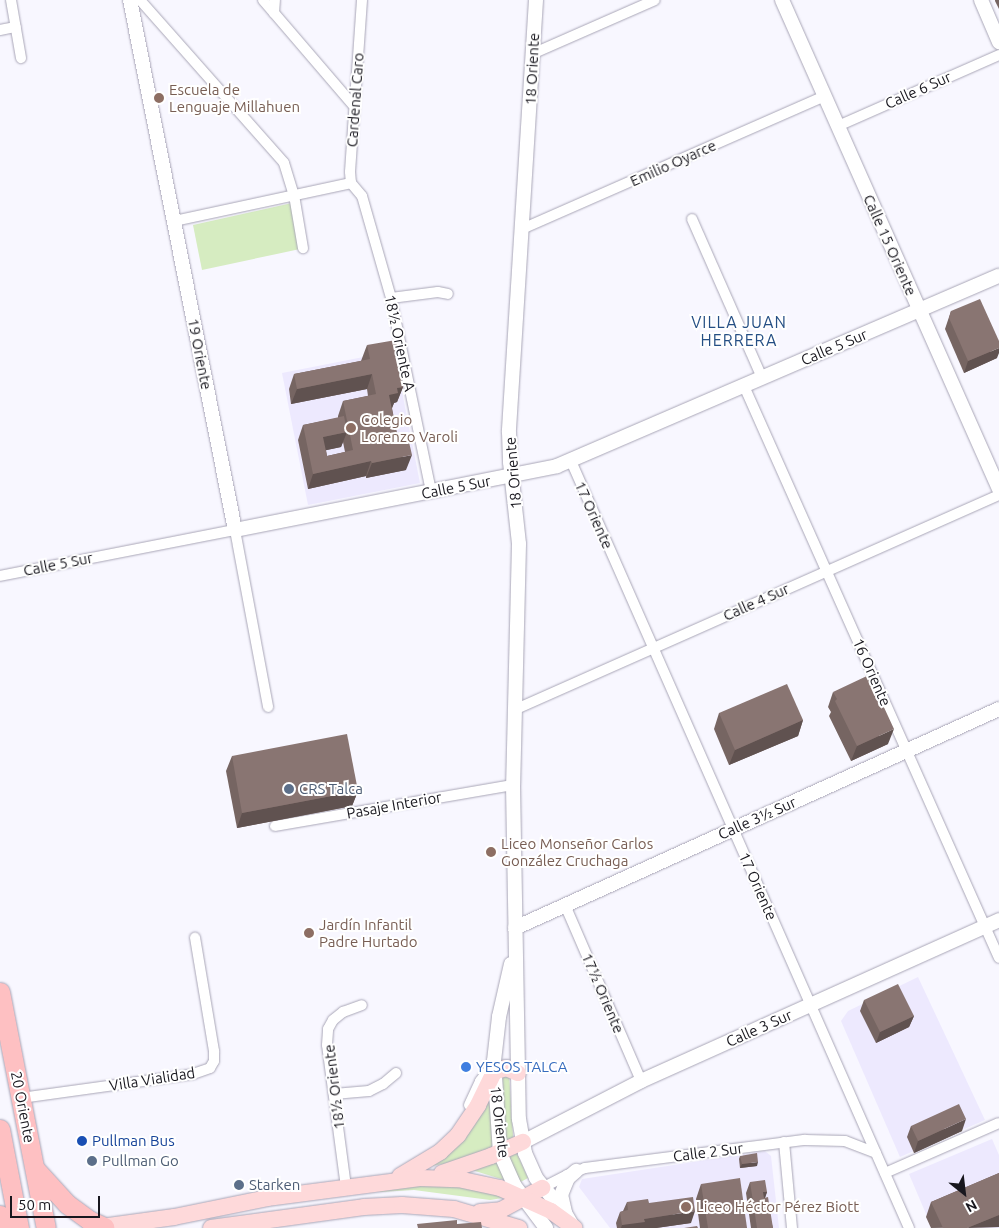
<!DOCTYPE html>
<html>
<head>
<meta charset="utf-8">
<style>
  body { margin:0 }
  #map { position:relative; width:999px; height:1228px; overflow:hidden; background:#f8f7ff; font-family:Ubuntu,sans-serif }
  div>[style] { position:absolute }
  .built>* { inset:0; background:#ede9fe }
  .green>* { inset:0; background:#d6ecc1 }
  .roads { filter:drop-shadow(0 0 1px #a9a6b7) drop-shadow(0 0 1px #a9a6b7) }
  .street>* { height:10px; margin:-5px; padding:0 5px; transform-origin:5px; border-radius:5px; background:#fff }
  .secondary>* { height:14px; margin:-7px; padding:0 7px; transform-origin:7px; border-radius:7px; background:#fff }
  .primary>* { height:16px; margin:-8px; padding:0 8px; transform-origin:8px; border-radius:8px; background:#fed9da }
  .highway>* { height:19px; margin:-9.5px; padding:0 9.5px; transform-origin:9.5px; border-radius:9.5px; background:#fec0c2 }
  .wall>* { inset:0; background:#766562 }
  .shaded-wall>* { inset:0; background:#605250 }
  .building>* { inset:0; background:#897572 }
  .dots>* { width:14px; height:14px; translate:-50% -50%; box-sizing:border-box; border:2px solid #fff; border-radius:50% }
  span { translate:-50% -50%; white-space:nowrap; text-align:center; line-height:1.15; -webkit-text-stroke:4px #fff; paint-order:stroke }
  .street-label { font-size:15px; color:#18171e }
  .education-label { font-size:15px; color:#785e54 }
  .left { translate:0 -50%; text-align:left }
  .service-label { font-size:15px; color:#4e5e75 }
  .shop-label { font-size:15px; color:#366cbe }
  .transit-label { font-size:15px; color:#164399 }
  .neighbourhood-label { font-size:16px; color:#254f84; letter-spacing:1px }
  .north { position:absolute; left:939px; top:1168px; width:50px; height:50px; -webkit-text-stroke:4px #fff; paint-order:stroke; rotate:151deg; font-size:14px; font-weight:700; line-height:20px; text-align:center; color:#18171e }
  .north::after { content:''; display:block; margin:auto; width:18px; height:22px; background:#18171e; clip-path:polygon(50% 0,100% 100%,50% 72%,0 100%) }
  .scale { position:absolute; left:10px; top:1196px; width:90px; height:22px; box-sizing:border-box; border:2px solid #18171e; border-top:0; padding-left:6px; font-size:15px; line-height:18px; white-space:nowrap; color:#18171e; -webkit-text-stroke:4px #fff; paint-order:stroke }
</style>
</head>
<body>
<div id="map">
  <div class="built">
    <i style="clip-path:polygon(394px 351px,420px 483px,308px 505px,282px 373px)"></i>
    <i style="clip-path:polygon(918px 977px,985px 1120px,900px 1157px,841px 1021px,848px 1011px)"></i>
    <i style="clip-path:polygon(992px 1139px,999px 1155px,999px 1228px,932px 1228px,909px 1174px)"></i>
    <i style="clip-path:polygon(765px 1151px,771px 1156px,779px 1228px,610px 1228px,579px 1187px,582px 1179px)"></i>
  </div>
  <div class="green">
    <i style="clip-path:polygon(292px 203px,300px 249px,202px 270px,193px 225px)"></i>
    <i style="clip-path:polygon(509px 1073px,513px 1135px,516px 1151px,528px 1178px,517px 1184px,449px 1163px,425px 1167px,491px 1082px)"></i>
    <i style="clip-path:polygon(449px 1183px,509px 1197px,490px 1200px,414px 1190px,380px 1192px,380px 1188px)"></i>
  </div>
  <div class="roads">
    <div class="street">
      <i style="left:11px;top:0;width:59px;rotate:80.2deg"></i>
      <i style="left:140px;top:0;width:217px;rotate:48.5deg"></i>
      <i style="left:284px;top:163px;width:34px;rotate:73deg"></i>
      <i style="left:294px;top:195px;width:54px;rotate:80.4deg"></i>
      <i style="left:263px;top:0;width:138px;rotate:49.4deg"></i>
      <i style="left:362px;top:0;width:172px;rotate:94deg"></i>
      <i style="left:350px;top:172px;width:11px;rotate:85deg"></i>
      <i style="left:351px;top:183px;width:17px;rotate:50deg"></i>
      <i style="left:362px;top:196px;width:106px;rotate:74.1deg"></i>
      <i style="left:391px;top:298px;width:198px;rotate:78.3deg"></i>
      <i style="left:274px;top:13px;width:13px;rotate:-86deg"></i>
      <i style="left:0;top:30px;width:16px;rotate:-11deg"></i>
      <i style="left:532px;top:54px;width:134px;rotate:-23.7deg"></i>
      <i style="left:838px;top:126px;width:176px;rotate:-23.8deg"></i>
      <i style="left:692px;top:219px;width:174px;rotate:66.2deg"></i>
      <i style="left:174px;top:221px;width:181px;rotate:-12.1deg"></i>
      <i style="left:522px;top:229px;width:331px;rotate:-23.7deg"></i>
      <i style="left:391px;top:298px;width:47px;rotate:-7.3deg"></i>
      <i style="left:438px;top:292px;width:10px;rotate:11deg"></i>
      <i style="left:744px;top:386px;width:626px;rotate:65.97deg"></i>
      <i style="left:571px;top:461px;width:838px;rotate:66.22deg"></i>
      <i style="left:0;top:576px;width:239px;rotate:-11.1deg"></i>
      <i style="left:235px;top:530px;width:180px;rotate:79.4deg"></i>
      <i style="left:514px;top:710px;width:531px;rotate:-23.91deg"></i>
      <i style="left:275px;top:826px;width:242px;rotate:-9.8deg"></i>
      <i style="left:565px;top:905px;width:192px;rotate:66.6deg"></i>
      <i style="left:334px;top:1094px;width:35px;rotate:-5deg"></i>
      <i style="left:369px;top:1091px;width:16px;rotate:-27deg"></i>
      <i style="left:383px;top:1084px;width:17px;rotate:-40deg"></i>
      <i style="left:21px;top:1098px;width:174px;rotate:-7.9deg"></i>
      <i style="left:193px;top:1074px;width:18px;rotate:-19deg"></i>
      <i style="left:210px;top:1068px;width:8px;rotate:-60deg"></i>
      <i style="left:214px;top:1061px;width:10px;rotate:-90deg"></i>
      <i style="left:214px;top:1051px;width:115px;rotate:-99.5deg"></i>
      <i style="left:469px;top:1105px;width:26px;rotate:-65deg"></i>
      <i style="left:480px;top:1081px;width:16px;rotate:-52deg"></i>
      <i style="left:784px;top:1142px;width:86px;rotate:84.7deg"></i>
      <i style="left:885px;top:1173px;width:124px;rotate:-23.7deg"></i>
      <i style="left:346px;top:1187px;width:143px;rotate:-97.6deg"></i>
      <i style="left:327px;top:1045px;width:16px;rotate:-86deg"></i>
      <i style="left:328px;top:1029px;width:10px;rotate:-61deg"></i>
      <i style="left:333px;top:1020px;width:13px;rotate:-39deg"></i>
      <i style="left:343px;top:1012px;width:20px;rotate:-20deg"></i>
      <i style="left:542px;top:1188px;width:28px;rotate:-27deg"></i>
      <i style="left:567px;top:1175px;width:19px;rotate:-21deg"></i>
      <i style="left:585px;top:1168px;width:222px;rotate:-7.3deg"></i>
      <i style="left:805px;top:1140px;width:40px;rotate:1.4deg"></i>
      <i style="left:845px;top:1141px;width:33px;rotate:21deg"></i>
    </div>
    <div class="secondary">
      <i style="left:130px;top:0;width:540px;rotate:78.79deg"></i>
      <i style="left:235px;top:530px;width:328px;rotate:-11.2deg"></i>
      <i style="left:557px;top:466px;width:481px;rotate:-23.3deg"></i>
      <i style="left:536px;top:0;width:433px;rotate:93.6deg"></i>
      <i style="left:509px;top:432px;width:30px;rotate:88deg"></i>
      <i style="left:510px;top:462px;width:82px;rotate:83.7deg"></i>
      <i style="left:519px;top:544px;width:241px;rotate:91.4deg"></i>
      <i style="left:513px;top:785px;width:334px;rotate:89deg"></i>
      <i style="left:519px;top:1119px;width:35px;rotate:80deg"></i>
      <i style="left:525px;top:1153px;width:27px;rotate:66deg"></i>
      <i style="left:536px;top:1178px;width:45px;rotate:50.4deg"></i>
      <i style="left:565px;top:1213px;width:14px;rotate:60deg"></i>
      <i style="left:782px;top:0;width:535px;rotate:66.07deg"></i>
      <i style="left:981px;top:0;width:46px;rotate:66.8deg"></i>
      <i style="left:515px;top:928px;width:531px;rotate:-24.35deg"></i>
      <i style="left:511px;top:964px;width:54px;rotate:102.8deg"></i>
      <i style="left:499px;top:1017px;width:44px;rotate:96.5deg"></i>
      <i style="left:494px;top:1061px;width:92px;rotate:86.3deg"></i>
      <i style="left:500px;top:1153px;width:35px;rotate:66deg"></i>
      <i style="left:514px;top:1185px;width:54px;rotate:53.3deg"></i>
      <i style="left:523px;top:1142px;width:133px;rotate:-27.3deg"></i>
      <i style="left:641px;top:1081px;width:393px;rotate:-24.2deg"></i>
      <i style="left:565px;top:1212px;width:17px;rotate:-103deg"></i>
      <i style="left:561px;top:1195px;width:18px;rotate:-68deg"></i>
      <i style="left:568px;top:1178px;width:11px;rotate:-41deg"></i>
    </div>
    <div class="primary">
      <i style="left:442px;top:1173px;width:52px;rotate:-19.1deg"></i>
      <i style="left:491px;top:1156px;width:35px;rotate:-24deg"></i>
      <i style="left:400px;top:1176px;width:47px;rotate:-31deg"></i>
      <i style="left:440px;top:1152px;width:25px;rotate:-43deg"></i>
      <i style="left:458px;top:1135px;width:36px;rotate:-56deg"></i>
      <i style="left:478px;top:1105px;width:37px;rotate:-64deg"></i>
      <i style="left:494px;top:1072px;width:13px;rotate:-18deg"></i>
      <i style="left:506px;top:1068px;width:13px;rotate:23deg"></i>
      <i style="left:480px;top:1212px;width:21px;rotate:-5deg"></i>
      <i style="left:501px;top:1210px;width:47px;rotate:-28.2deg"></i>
      <i style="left:94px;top:1228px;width:81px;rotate:-7.8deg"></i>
      <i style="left:174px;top:1217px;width:95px;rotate:-11.5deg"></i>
      <i style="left:267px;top:1198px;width:154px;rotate:-7.4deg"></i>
      <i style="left:420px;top:1178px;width:38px;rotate:2deg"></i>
      <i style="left:458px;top:1179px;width:43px;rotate:12.1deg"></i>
      <i style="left:500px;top:1188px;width:56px;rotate:24.3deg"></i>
      <i style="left:551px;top:1211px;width:29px;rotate:36deg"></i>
      <i style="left:211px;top:1228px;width:154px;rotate:-7.8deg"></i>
      <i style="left:364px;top:1207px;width:38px;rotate:-3deg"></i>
      <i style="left:402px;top:1205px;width:52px;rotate:4.4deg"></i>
      <i style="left:454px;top:1209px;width:68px;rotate:16.3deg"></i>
    </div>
    <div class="highway">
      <i style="left:0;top:992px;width:240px;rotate:79deg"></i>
      <i style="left:0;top:1129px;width:101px;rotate:79.1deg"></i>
      <i style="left:35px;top:1169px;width:47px;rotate:47.6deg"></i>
      <i style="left:67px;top:1204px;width:27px;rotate:36deg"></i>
      <i style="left:89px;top:1220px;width:17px;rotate:25deg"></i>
      <i style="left:0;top:1215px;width:13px;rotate:81deg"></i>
    </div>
  </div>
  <div class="wall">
    <i style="clip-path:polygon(995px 0,999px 0,999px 9px,995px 1px)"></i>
    <i style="clip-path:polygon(951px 311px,997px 358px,964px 373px,945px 329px)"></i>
    <i style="clip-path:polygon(evenodd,367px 345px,403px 387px,397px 402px,394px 403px,392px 408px,399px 444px,406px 470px,366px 478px,366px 476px,308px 489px,298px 440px,303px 425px,338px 418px,338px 416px,343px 401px,368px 396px,367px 389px,291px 404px,289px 389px,294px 374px,361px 361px,367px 345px,343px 442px,345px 452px,327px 456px,326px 450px,341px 447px,343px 442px)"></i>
    <i style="clip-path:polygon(833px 692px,888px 744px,851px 761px,829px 716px,831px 712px,828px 707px)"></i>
    <i style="clip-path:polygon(719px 713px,803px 720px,798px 736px,729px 765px,714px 729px)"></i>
    <i style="clip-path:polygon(232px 756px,358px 791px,352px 806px,237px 828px,226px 771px)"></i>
    <i style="clip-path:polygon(864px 1000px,914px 1016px,909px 1027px,876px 1043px,860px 1011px)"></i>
    <i style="clip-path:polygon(911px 1126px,962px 1131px,914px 1153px,907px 1137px)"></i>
    <i style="clip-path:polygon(740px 1156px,757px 1166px,740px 1168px,739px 1159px)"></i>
    <i style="clip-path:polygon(999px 1173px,999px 1227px,931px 1228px,926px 1217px,931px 1202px)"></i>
    <i style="clip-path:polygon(750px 1182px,767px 1192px,765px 1198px,773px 1228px,751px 1228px,746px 1193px)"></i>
    <i style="clip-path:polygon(701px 1184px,747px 1228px,700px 1228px,696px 1199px)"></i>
    <i style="clip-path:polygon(627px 1202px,649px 1203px,691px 1223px,656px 1228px,617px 1228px,616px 1223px,620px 1212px,623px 1211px)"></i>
  </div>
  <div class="shaded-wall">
    <i style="clip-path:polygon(999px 348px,999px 353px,997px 358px,964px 373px,968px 361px)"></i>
    <i style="clip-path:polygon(372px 374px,367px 389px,291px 404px,297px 389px)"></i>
    <i style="clip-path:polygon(403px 387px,397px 402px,394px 403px,392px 408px,384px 410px,389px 395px,397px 388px)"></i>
    <i style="clip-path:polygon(347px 432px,341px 447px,318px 452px,323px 437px)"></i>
    <i style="clip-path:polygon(412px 455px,406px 470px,366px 478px,372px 463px)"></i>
    <i style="clip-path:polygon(371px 461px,366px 476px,308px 489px,313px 474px)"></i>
    <i style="clip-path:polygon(803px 720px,798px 736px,729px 765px,735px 750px)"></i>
    <i style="clip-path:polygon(894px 729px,888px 744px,851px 761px,857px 746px)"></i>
    <i style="clip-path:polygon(358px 791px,352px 806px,237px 828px,242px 813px)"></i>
    <i style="clip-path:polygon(914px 1016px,909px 1027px,876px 1043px,880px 1032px)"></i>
    <i style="clip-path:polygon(966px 1119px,962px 1131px,914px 1153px,918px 1141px)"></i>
    <i style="clip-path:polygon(758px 1162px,757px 1166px,740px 1168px,742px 1164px)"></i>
    <i style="clip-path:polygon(763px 1192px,767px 1192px,763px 1203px)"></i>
    <i style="clip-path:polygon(695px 1211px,691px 1223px,656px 1228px,621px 1228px,622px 1225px,644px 1219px)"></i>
    <i style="clip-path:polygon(999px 1215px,999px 1227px,967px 1228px)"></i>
  </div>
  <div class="building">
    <i style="clip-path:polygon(980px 299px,999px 341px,999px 348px,968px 361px,949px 318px,951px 311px)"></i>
    <i style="clip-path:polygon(396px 340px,403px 387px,397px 388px,398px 393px,389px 395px,399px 444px,409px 442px,412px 455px,372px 463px,371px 461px,313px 474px,303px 425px,344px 416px,347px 432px,323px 437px,327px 456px,353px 450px,343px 401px,376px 394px,372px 374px,297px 389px,294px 374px,370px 359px,367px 345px)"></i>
    <i style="clip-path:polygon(869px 675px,894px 729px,857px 746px,835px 701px,837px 699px,833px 692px)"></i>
    <i style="clip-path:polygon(787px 684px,803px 720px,735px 750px,719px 713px)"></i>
    <i style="clip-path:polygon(347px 734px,358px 791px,242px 813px,232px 756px)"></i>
    <i style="clip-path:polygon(898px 984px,914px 1016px,880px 1032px,864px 1000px)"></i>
    <i style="clip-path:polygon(959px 1104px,966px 1119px,918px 1141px,911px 1126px)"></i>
    <i style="clip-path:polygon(757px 1153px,758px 1162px,742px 1164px,740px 1156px)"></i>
    <i style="clip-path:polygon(999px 1173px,999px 1215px,967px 1228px,943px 1228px,931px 1202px)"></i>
    <i style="clip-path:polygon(740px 1178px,747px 1228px,708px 1228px,701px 1184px)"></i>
    <i style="clip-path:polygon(765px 1180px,767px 1192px,763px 1192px,764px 1198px,768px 1197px,773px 1228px,757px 1228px,750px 1182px)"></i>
    <i style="clip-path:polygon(693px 1197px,695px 1211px,644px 1219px,645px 1222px,622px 1225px,620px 1212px,628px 1210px,627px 1202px,648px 1199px,649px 1203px)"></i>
    <i style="clip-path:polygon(457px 1220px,457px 1224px,481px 1222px,482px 1228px,418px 1228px,417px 1224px)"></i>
    <i style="clip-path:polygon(697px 1226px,698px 1228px,684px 1228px)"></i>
  </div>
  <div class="dots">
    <i style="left:159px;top:98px;background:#8d6e63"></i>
    <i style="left:351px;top:428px;background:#8d6e63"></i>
    <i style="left:289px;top:789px;background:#5c6f8a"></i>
    <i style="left:491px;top:852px;background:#8d6e63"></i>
    <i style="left:309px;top:933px;background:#8d6e63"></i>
    <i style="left:466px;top:1067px;background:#3f7fe0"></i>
    <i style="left:82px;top:1141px;background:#1a4fb4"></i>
    <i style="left:92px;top:1161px;background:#5c6f8a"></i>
    <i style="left:239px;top:1185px;background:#5c6f8a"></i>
    <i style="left:686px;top:1207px;background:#8d6e63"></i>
  </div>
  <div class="street-label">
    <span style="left:532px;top:69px;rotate:-87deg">18 Oriente</span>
    <span style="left:918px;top:90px;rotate:-24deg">Calle 6 Sur</span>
    <span style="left:355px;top:100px;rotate:-86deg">Cardenal Caro</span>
    <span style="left:673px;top:163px;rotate:-24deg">Emilio Oyarce</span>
    <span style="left:890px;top:245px;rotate:66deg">Calle 15 Oriente</span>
    <span style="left:400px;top:343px;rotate:78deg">18½ Oriente A</span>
    <span style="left:834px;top:347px;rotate:-23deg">Calle 5 Sur</span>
    <span style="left:200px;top:354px;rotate:79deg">19 Oriente</span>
    <span style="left:513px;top:473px;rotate:-95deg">18 Oriente</span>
    <span style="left:456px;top:487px;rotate:-11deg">Calle 5 Sur</span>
    <span style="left:594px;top:515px;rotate:66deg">17 Oriente</span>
    <span style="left:58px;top:564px;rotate:-11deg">Calle 5 Sur</span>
    <span style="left:756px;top:602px;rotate:-24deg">Calle 4 Sur</span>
    <span style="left:872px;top:672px;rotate:66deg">16 Oriente</span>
    <span style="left:394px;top:805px;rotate:-10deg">Pasaje Interior</span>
    <span style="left:757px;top:818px;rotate:-24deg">Calle 3½ Sur</span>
    <span style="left:758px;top:886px;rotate:66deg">17 Oriente</span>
    <span style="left:603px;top:993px;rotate:67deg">17½ Oriente</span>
    <span style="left:759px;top:1028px;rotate:-24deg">Calle 3 Sur</span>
    <span style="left:152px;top:1079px;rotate:-9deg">Villa Vialidad</span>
    <span style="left:334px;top:1087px;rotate:-97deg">18½ Oriente</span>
    <span style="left:23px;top:1107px;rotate:79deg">20 Oriente</span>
    <span style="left:500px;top:1122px;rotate:83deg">18 Oriente</span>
    <span style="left:708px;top:1152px;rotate:-7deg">Calle 2 Sur</span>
  </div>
  <div class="education-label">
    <span class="left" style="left:169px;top:98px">Escuela de<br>Lenguaje Millahuen</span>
    <span class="left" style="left:361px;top:428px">Colegio<br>Lorenzo Varoli</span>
    <span class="left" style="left:501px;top:852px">Liceo Monseñor Carlos<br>González Cruchaga</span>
    <span class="left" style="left:319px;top:933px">Jardín Infantil<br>Padre Hurtado</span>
    <span class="left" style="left:696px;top:1207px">Liceo Héctor Pérez Biott</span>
  </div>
  <div class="service-label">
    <span class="left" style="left:299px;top:789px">CRS Talca</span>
    <span class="left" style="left:102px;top:1161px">Pullman Go</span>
    <span class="left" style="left:249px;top:1185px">Starken</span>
  </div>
  <div class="shop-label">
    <span class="left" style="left:476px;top:1067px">YESOS TALCA</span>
  </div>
  <div class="transit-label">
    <span class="left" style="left:92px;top:1141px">Pullman Bus</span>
  </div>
  <div class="neighbourhood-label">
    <span style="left:739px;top:331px">VILLA JUAN<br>HERRERA</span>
  </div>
  <div class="north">N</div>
  <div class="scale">50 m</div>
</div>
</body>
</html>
